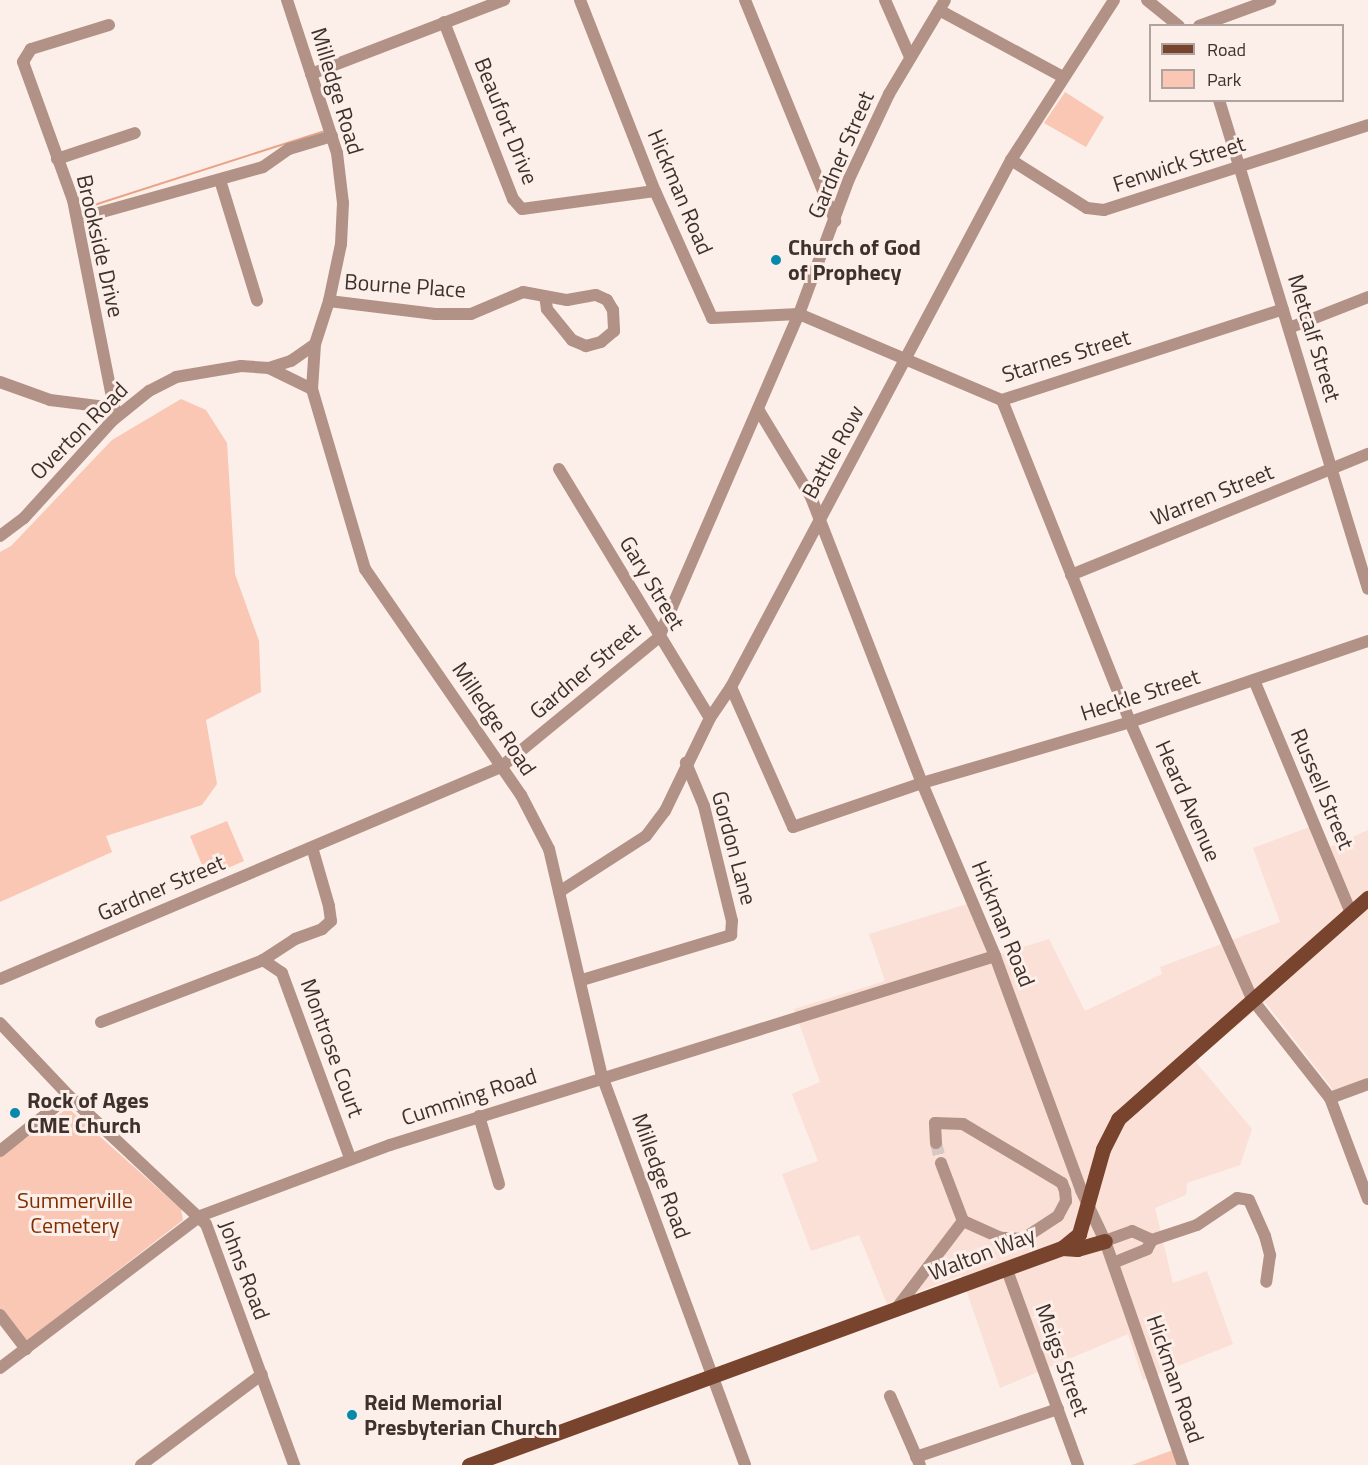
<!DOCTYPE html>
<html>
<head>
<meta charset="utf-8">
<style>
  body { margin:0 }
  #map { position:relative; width:1368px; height:1465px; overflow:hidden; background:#fceee8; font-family:"Titillium Web",sans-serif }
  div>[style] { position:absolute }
  .built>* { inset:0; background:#fae0d6 }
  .green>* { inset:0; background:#f9c7b3 }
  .stream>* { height:2px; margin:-1px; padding:0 1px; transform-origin:1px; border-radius:1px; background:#e9a386 }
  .minor-tunnel>* { height:12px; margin-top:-6px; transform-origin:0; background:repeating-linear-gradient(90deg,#d6c8c2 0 12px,transparent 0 18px) }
  .minor>* { height:12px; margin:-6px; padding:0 6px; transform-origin:6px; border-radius:6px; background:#b29286 }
  .major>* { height:15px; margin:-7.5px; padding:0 7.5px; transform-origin:7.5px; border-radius:7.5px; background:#78442e }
  .dots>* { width:16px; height:16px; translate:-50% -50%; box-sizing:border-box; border:3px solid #fceee8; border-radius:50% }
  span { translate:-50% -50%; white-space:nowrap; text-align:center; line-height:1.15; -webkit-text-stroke:6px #fceee8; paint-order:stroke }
  .street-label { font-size:22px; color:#3e312b }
  .poi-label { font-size:22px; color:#3e312b; font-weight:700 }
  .left { translate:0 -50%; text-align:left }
  .park-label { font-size:22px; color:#802e00 }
  .legend { position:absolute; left:1149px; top:24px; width:195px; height:78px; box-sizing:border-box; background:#fceee8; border:2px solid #b0a29c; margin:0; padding:8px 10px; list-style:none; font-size:18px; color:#3e312b }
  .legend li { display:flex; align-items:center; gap:12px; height:30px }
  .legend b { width:30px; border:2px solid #b0a29c }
</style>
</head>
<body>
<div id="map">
  <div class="built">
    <i style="clip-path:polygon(1320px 823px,1330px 847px,1368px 830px,1368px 1079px,1335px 1092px,1265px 1002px,1195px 1061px,1252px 1129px,1240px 1165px,1187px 1183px,1186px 1195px,1155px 1208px,1173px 1283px,1207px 1271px,1233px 1344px,1143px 1380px,1128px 1334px,1000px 1388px,961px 1275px,887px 1304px,859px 1235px,811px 1251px,782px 1174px,818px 1161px,792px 1094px,820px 1082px,794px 1009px,885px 981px,869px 934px,977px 901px,1001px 954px,1049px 939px,1085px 1011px,1162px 974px,1160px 967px,1280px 922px,1253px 848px)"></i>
  </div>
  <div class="green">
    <i style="clip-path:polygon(1065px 92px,1104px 117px,1086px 147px,1044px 123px)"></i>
    <i style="clip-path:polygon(181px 399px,206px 410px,227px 443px,235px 574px,259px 641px,261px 692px,206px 720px,217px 784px,202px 805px,106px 836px,112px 852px,0 902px,0 552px,11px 546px,112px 440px)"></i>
    <i style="clip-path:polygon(227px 821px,244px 861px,207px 877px,190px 836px)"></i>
    <i style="clip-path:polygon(68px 1108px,181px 1209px,183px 1220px,25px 1342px,0 1309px,0 1157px)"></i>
    <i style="clip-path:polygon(1173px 1450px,1178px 1465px,1132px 1465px)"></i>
  </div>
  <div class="stream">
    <i style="left:91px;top:206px;width:245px;rotate:-17.8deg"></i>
  </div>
  <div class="minor-tunnel">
    <i style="left:936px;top:1143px;width:21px;rotate:76deg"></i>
  </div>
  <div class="minor">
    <i style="left:287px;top:0;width:161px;rotate:71.9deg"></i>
    <i style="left:337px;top:153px;width:50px;rotate:83.2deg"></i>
    <i style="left:343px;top:203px;width:41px;rotate:92.8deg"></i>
    <i style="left:341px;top:244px;width:58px;rotate:101.9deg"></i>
    <i style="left:329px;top:301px;width:45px;rotate:108deg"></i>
    <i style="left:315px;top:344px;width:45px;rotate:93.8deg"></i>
    <i style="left:312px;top:389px;width:188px;rotate:73.6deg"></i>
    <i style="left:365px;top:569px;width:275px;rotate:55.4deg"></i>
    <i style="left:521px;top:795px;width:61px;rotate:62.6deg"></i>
    <i style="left:549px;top:849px;width:233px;rotate:76.9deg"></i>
    <i style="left:602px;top:1076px;width:414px;rotate:69.8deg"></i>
    <i style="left:580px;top:0;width:205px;rotate:68.6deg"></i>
    <i style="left:655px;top:191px;width:139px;rotate:65.8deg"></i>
    <i style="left:712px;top:318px;width:87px;rotate:-2.6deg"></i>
    <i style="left:799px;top:314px;width:220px;rotate:23deg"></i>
    <i style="left:1002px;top:400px;width:295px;rotate:-17.9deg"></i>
    <i style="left:745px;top:0;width:239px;rotate:67.8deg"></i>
    <i style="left:885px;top:0;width:62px;rotate:66.3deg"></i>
    <i style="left:1147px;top:0;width:41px;rotate:39.1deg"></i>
    <i style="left:939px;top:10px;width:141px;rotate:28.4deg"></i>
    <i style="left:444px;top:22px;width:190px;rotate:68.7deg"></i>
    <i style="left:513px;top:199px;width:13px;rotate:48deg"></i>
    <i style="left:522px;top:209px;width:134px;rotate:-7.7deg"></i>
    <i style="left:109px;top:25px;width:82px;rotate:162.9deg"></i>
    <i style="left:31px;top:49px;width:15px;rotate:122deg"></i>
    <i style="left:23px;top:62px;width:147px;rotate:70.1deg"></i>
    <i style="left:73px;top:200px;width:212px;rotate:78.8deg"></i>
    <i style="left:1199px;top:26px;width:76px;rotate:-20.1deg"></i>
    <i style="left:311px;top:74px;width:207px;rotate:-21deg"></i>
    <i style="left:1219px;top:100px;width:511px;rotate:73.05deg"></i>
    <i style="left:57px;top:159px;width:82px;rotate:-18.4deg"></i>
    <i style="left:1011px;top:160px;width:90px;rotate:32.3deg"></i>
    <i style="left:1087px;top:208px;width:17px;rotate:7deg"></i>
    <i style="left:1104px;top:210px;width:277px;rotate:-17.8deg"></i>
    <i style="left:220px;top:180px;width:126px;rotate:72.9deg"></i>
    <i style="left:77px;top:219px;width:193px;rotate:-15.6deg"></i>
    <i style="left:263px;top:167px;width:32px;rotate:-35deg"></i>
    <i style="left:289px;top:149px;width:45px;rotate:-16.8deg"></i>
    <i style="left:329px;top:301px;width:107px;rotate:7deg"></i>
    <i style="left:435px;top:314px;width:36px"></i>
    <i style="left:471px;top:314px;width:56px;rotate:-22.9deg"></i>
    <i style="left:523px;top:292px;width:45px;rotate:10.3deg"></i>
    <i style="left:567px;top:300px;width:29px;rotate:-10deg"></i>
    <i style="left:596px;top:295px;width:12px;rotate:24deg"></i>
    <i style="left:607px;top:300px;width:12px;rotate:59deg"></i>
    <i style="left:613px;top:310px;width:21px;rotate:87deg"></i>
    <i style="left:614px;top:331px;width:17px;rotate:140deg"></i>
    <i style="left:601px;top:342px;width:16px;rotate:165deg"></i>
    <i style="left:586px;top:346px;width:15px;rotate:-157deg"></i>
    <i style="left:572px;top:340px;width:40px;rotate:-129deg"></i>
    <i style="left:547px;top:309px;width:12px;rotate:-99deg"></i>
    <i style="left:1289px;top:328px;width:85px;rotate:-21.4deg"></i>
    <i style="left:269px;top:368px;width:23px;rotate:-18deg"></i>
    <i style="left:291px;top:361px;width:29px;rotate:-35deg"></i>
    <i style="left:0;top:382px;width:53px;rotate:19.8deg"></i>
    <i style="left:50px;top:400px;width:64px;rotate:7.1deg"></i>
    <i style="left:114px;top:408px;width:8px;rotate:97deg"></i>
    <i style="left:1002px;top:400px;width:347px;rotate:68.3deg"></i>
    <i style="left:1130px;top:722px;width:303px;rotate:66.2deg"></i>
    <i style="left:1252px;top:999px;width:126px;rotate:51.8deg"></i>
    <i style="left:1330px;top:1098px;width:108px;rotate:69.4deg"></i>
    <i style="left:758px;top:409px;width:103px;rotate:58.9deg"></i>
    <i style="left:811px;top:497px;width:307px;rotate:68.8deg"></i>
    <i style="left:922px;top:783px;width:188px;rotate:67.1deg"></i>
    <i style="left:995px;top:956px;width:249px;rotate:69.8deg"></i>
    <i style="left:1081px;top:1190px;width:56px;rotate:64.8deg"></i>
    <i style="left:1105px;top:1241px;width:237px;rotate:70.8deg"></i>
    <i style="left:559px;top:469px;width:291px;rotate:58.8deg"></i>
    <i style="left:0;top:536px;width:30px;rotate:-37deg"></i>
    <i style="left:24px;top:518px;width:132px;rotate:-47.8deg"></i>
    <i style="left:113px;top:420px;width:46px;rotate:-38.9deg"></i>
    <i style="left:149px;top:391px;width:30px;rotate:-27deg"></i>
    <i style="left:176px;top:377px;width:66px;rotate:-9.6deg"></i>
    <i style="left:241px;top:366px;width:28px;rotate:4deg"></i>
    <i style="left:269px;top:368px;width:48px;rotate:26deg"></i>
    <i style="left:1071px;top:575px;width:321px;rotate:-22.2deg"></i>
    <i style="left:1254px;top:680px;width:252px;rotate:67.4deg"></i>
    <i style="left:731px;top:687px;width:153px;rotate:66.1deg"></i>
    <i style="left:793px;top:827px;width:136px;rotate:-18.8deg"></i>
    <i style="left:922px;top:783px;width:217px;rotate:-16.3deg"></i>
    <i style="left:1130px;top:722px;width:251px;rotate:-18.8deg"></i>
    <i style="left:559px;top:892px;width:103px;rotate:-32.8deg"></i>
    <i style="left:646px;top:836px;width:31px;rotate:-53deg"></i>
    <i style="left:665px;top:811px;width:103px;rotate:-64.2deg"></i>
    <i style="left:710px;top:718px;width:37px;rotate:-56deg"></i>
    <i style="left:731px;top:687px;width:597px;rotate:-62.02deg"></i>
    <i style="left:1011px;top:160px;width:190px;rotate:-57.2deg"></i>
    <i style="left:263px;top:960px;width:23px;rotate:34deg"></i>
    <i style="left:282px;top:973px;width:197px;rotate:69.8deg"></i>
    <i style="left:0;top:979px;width:544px;rotate:-22.94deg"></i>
    <i style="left:501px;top:767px;width:205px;rotate:-39.4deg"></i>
    <i style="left:659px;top:637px;width:352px;rotate:-66.6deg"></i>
    <i style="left:799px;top:314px;width:144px;rotate:-69.7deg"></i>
    <i style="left:849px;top:179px;width:94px;rotate:-64.8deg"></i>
    <i style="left:889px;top:94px;width:109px;rotate:-59.2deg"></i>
    <i style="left:582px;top:980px;width:156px;rotate:-16.8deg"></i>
    <i style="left:731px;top:935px;width:14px;rotate:-86deg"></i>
    <i style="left:732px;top:921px;width:118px;rotate:-103.7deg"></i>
    <i style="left:704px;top:806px;width:47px;rotate:-112.7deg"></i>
    <i style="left:101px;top:1022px;width:173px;rotate:-20.9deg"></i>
    <i style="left:263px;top:960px;width:38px;rotate:-33deg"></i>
    <i style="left:295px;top:939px;width:29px;rotate:-20deg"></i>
    <i style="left:322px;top:929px;width:12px;rotate:-42deg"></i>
    <i style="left:331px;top:921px;width:15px;rotate:-98deg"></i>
    <i style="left:329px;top:906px;width:61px;rotate:-106.1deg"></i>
    <i style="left:0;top:1023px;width:100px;rotate:46.6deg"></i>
    <i style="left:69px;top:1096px;width:187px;rotate:43.1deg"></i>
    <i style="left:206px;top:1224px;width:257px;rotate:69.9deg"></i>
    <i style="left:1330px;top:1098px;width:40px;rotate:-20.2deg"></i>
    <i style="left:479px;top:1116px;width:71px;rotate:73.6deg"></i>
    <i style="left:936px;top:1143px;width:20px;rotate:-93deg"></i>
    <i style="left:935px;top:1123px;width:28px;rotate:2deg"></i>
    <i style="left:963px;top:1124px;width:115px;rotate:30.8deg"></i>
    <i style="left:1062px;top:1183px;width:9px;rotate:69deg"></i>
    <i style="left:1065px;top:1191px;width:10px;rotate:84deg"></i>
    <i style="left:1066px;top:1201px;width:17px;rotate:118deg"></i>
    <i style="left:1058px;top:1216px;width:42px;rotate:146.7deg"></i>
    <i style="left:1023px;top:1239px;width:22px;rotate:-177deg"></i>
    <i style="left:1001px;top:1238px;width:42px;rotate:-155.9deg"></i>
    <i style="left:0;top:1151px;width:88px;rotate:-38.6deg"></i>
    <i style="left:1105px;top:1241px;width:29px;rotate:-20deg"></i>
    <i style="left:1132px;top:1231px;width:22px;rotate:24deg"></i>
    <i style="left:1113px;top:1263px;width:37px;rotate:-22deg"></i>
    <i style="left:1147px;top:1249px;width:10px;rotate:-61deg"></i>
    <i style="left:1152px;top:1240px;width:47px;rotate:-18.4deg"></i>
    <i style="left:1197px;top:1225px;width:48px;rotate:-34deg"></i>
    <i style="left:1237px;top:1198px;width:12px;rotate:9deg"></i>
    <i style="left:1249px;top:1200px;width:39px;rotate:66deg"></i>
    <i style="left:1265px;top:1236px;width:20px;rotate:75deg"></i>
    <i style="left:1270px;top:1255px;width:27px;rotate:98deg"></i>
    <i style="left:1007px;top:1270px;width:208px;rotate:70deg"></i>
    <i style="left:896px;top:1309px;width:111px;rotate:-52.7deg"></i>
    <i style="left:963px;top:1221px;width:62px;rotate:-110.8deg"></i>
    <i style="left:0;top:1315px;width:43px;rotate:52.6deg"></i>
    <i style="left:0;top:1368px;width:251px;rotate:-37.2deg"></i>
    <i style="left:200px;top:1216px;width:203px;rotate:-20.5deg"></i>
    <i style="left:390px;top:1145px;width:634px;rotate:-17.35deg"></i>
    <i style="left:890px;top:1396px;width:75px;rotate:66.5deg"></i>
    <i style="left:916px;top:1457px;width:150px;rotate:-18.7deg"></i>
    <i style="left:141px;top:1465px;width:151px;rotate:-36.9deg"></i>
  </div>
  <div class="major">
    <i style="left:1062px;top:1248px;width:15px;rotate:4deg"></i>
    <i style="left:1077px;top:1249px;width:29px;rotate:-16deg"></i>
    <i style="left:469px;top:1465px;width:631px;rotate:-20.1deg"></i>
    <i style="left:1062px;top:1248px;width:22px;rotate:-39deg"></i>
    <i style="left:1079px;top:1234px;width:88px;rotate:-74.2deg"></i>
    <i style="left:1103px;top:1149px;width:34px;rotate:-63deg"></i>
    <i style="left:1118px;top:1119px;width:334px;rotate:-41.5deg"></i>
  </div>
  <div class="dots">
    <i style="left:776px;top:260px;background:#0689aa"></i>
    <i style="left:15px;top:1113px;background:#0689aa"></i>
    <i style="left:352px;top:1415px;background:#0689aa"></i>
  </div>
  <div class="street-label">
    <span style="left:337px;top:91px;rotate:73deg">Milledge Road</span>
    <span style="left:506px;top:121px;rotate:68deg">Beaufort Drive</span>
    <span style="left:841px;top:155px;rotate:-67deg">Gardner Street</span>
    <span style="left:1179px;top:164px;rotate:-18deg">Fenwick Street</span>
    <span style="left:680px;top:192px;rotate:67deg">Hickman Road</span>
    <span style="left:100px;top:246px;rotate:77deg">Brookside Drive</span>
    <span style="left:405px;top:286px;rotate:4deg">Bourne Place</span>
    <span style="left:1314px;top:338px;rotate:73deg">Metcalf Street</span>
    <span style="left:1066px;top:356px;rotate:-17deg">Starnes Street</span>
    <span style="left:79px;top:431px;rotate:-45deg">Overton Road</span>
    <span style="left:833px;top:452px;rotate:-61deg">Battle Row</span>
    <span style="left:1212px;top:495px;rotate:-22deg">Warren Street</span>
    <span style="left:652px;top:583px;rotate:59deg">Gary Street</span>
    <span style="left:585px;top:671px;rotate:-40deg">Gardner Street</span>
    <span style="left:1140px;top:695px;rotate:-18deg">Heckle Street</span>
    <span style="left:494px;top:719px;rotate:56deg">Milledge Road</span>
    <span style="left:1322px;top:789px;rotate:67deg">Russell Street</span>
    <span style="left:1188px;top:801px;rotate:66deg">Heard Avenue</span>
    <span style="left:734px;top:848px;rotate:75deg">Gordon Lane</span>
    <span style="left:161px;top:888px;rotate:-23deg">Gardner Street</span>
    <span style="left:1003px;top:924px;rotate:68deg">Hickman Road</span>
    <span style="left:332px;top:1048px;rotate:70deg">Montrose Court</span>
    <span style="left:469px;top:1097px;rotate:-18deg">Cumming Road</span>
    <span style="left:661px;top:1176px;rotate:70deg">Milledge Road</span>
    <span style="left:982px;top:1254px;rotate:-21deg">Walton Way</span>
    <span style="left:244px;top:1270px;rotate:69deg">Johns Road</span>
    <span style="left:1062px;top:1360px;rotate:70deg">Meigs Street</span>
    <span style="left:1175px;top:1379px;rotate:71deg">Hickman Road</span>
  </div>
  <div class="poi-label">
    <span class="left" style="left:788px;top:260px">Church of God<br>of Prophecy</span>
    <span class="left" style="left:27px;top:1113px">Rock of Ages<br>CME Church</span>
    <span class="left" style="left:364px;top:1415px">Reid Memorial<br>Presbyterian Church</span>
  </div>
  <div class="park-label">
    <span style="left:75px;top:1213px">Summerville<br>Cemetery</span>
  </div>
  <ul class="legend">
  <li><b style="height:8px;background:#78442e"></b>Road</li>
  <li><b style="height:16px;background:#f9c7b3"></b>Park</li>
  </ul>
</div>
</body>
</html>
